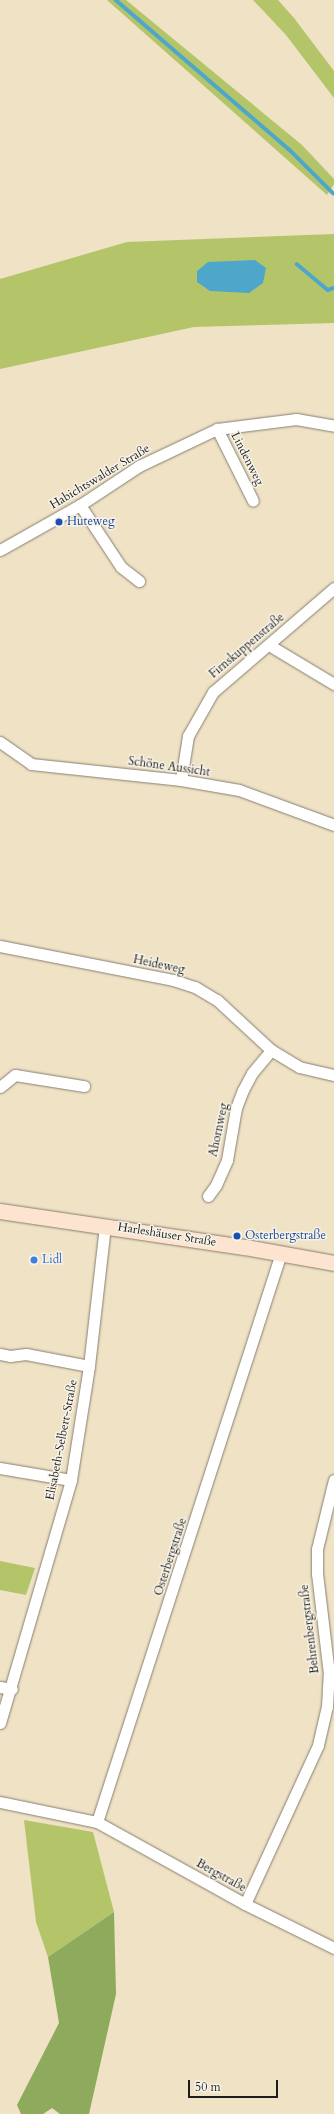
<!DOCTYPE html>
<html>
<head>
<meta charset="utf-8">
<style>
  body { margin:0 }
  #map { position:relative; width:334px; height:2114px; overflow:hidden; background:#efe2c5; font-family:Cardo,serif }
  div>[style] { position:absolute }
  .green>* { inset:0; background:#b3c568 }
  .forest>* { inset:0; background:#8eaa5c }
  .water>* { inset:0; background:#4ea6cb }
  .stream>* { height:3.5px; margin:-1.75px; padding:0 1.75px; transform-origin:1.75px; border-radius:1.75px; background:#4ea6cb }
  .roads { filter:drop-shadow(0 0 1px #867f70) drop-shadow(0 0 1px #867f70) }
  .street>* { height:11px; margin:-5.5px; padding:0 5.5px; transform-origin:5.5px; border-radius:5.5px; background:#fff }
  .secondary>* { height:15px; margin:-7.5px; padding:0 7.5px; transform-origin:7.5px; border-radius:7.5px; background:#fde4d0 }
  .dots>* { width:11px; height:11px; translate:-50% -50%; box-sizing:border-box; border:2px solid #f7f3e8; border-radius:50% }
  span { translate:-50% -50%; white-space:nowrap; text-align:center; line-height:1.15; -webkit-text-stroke:3px #f7f3e8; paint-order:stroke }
  .street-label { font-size:12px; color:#1c1c1c }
  .transit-label { font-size:12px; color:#164399 }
  .left { translate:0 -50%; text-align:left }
  .shop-label { font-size:12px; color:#366cbe }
  .scale { position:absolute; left:188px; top:2080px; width:90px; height:18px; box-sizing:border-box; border:2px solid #1c1c1c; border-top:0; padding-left:5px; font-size:12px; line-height:14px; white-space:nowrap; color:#1c1c1c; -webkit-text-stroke:3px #f7f3e8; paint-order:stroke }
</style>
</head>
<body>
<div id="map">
  <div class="green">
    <i style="clip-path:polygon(107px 0,126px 0,302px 145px,334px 179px,334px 184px,327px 195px)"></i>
    <i style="clip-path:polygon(253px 0,278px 0,294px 18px,334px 71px,334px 98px,286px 35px)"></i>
    <i style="clip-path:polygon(334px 234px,334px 323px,194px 327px,0 369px,0 279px,127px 242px)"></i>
    <i style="clip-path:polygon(0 1561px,35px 1568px,26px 1595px,0 1590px)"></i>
    <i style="clip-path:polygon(24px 1820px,93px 1832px,114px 1912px,48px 1957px,36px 1922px)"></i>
  </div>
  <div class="forest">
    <i style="clip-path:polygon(114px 1912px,116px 1994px,89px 2114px,60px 2114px,52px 2108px,43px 2114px,21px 2114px,17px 2105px,59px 2023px,48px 1957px)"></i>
  </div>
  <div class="water">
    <i style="clip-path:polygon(255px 260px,266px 268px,263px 283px,249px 293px,210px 291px,197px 282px,197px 271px,208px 262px)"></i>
  </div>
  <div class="stream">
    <i style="left:116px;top:0;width:230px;rotate:40.8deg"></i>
    <i style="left:290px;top:150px;width:61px;rotate:45deg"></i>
    <i style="left:297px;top:264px;width:40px;rotate:40deg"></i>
    <i style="left:328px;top:290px;width:6px;rotate:-18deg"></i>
  </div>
  <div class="roads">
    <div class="street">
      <i style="left:217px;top:429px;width:80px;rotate:63.4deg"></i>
      <i style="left:80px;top:505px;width:74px;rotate:56.5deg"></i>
      <i style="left:121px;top:567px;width:23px;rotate:38deg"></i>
      <i style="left:0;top:550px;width:92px;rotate:-29.4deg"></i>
      <i style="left:80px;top:505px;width:71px;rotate:-33.5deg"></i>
      <i style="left:139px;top:466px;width:86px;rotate:-25.4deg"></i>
      <i style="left:217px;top:429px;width:80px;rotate:-7.2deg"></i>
      <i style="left:296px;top:419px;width:39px;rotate:10deg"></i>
      <i style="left:269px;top:645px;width:76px;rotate:31deg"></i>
      <i style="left:0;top:742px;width:38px;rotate:35deg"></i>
      <i style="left:31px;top:764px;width:151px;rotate:6.1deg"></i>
      <i style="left:181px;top:780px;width:59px;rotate:9.8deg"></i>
      <i style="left:239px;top:790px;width:101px;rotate:20.2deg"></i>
      <i style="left:181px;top:780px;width:45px;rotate:-81deg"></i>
      <i style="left:188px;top:736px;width:51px;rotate:-60.4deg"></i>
      <i style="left:213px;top:692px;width:160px;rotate:-40.7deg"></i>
      <i style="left:0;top:946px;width:176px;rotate:11.1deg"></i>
      <i style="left:173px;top:980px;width:23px;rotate:18deg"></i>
      <i style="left:195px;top:987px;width:26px;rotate:31deg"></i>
      <i style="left:217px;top:1000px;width:74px;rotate:42.8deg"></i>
      <i style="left:271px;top:1050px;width:33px;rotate:31deg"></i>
      <i style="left:299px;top:1067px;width:36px;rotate:13deg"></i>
      <i style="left:0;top:1087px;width:19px;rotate:-39deg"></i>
      <i style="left:15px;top:1075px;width:70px;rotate:9.1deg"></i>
      <i style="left:208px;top:1196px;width:14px;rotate:-54deg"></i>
      <i style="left:216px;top:1185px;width:27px;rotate:-66deg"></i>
      <i style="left:227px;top:1160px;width:53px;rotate:-80.2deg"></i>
      <i style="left:236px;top:1108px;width:19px;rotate:-69deg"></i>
      <i style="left:243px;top:1090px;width:19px;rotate:-62deg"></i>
      <i style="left:252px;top:1073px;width:30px;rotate:-50deg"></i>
      <i style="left:0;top:1354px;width:10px;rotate:11deg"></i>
      <i style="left:10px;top:1356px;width:16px;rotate:-7deg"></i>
      <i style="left:26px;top:1354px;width:64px;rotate:10.8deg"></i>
      <i style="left:0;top:1468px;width:72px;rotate:9.6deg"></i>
      <i style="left:0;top:1687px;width:12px;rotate:9deg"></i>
      <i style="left:0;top:1723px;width:253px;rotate:-73.7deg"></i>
      <i style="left:71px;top:1480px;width:115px;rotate:-81deg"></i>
      <i style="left:89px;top:1366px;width:142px;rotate:-83.5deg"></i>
      <i style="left:0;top:1802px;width:99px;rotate:11.7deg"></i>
      <i style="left:97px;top:1822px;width:169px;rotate:29deg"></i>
      <i style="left:245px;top:1904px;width:99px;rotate:26.3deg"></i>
      <i style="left:97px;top:1822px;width:598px;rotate:-72.08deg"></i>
      <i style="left:245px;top:1904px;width:175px;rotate:-65.3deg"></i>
      <i style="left:318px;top:1745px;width:39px;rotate:-77deg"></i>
      <i style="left:327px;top:1707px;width:33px;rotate:-87deg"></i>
      <i style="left:329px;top:1674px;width:101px;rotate:-96.8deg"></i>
      <i style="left:317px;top:1574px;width:25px;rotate:-90deg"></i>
      <i style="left:317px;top:1549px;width:71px;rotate:-76.2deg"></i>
    </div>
    <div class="secondary">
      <i style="left:0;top:1211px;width:248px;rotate:8.4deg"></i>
      <i style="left:245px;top:1247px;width:90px;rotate:10.2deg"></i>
    </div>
  </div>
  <div class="dots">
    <i style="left:59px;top:522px;background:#1a4fb4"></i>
    <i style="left:237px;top:1236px;background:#1a4fb4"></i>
    <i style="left:34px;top:1260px;background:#3f7fe0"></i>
  </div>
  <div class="street-label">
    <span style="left:247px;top:459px;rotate:63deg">Lindenweg</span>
    <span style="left:100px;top:477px;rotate:-31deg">Habichtswalder Straße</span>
    <span style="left:247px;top:646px;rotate:-40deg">Firnskuppenstraße</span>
    <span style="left:169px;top:767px;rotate:8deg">Schöne Aussicht</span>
    <span style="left:159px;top:965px;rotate:12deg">Heideweg</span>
    <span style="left:219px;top:1130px;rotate:-78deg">Ahornweg</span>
    <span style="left:167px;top:1235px;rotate:9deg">Harleshäuser Straße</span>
    <span style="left:62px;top:1440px;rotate:-79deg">Elisabeth-Selbert-Straße</span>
    <span style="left:171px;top:1557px;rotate:-72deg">Osterbergstraße</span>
    <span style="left:310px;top:1629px;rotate:-97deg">Behrenbergstraße</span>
    <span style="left:221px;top:1876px;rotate:29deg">Bergstraße</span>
  </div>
  <div class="transit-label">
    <span class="left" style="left:67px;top:522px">Huteweg</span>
    <span class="left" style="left:245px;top:1236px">Osterbergstraße</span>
  </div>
  <div class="shop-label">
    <span class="left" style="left:42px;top:1260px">Lidl</span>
  </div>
  <div class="scale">50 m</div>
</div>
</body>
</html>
